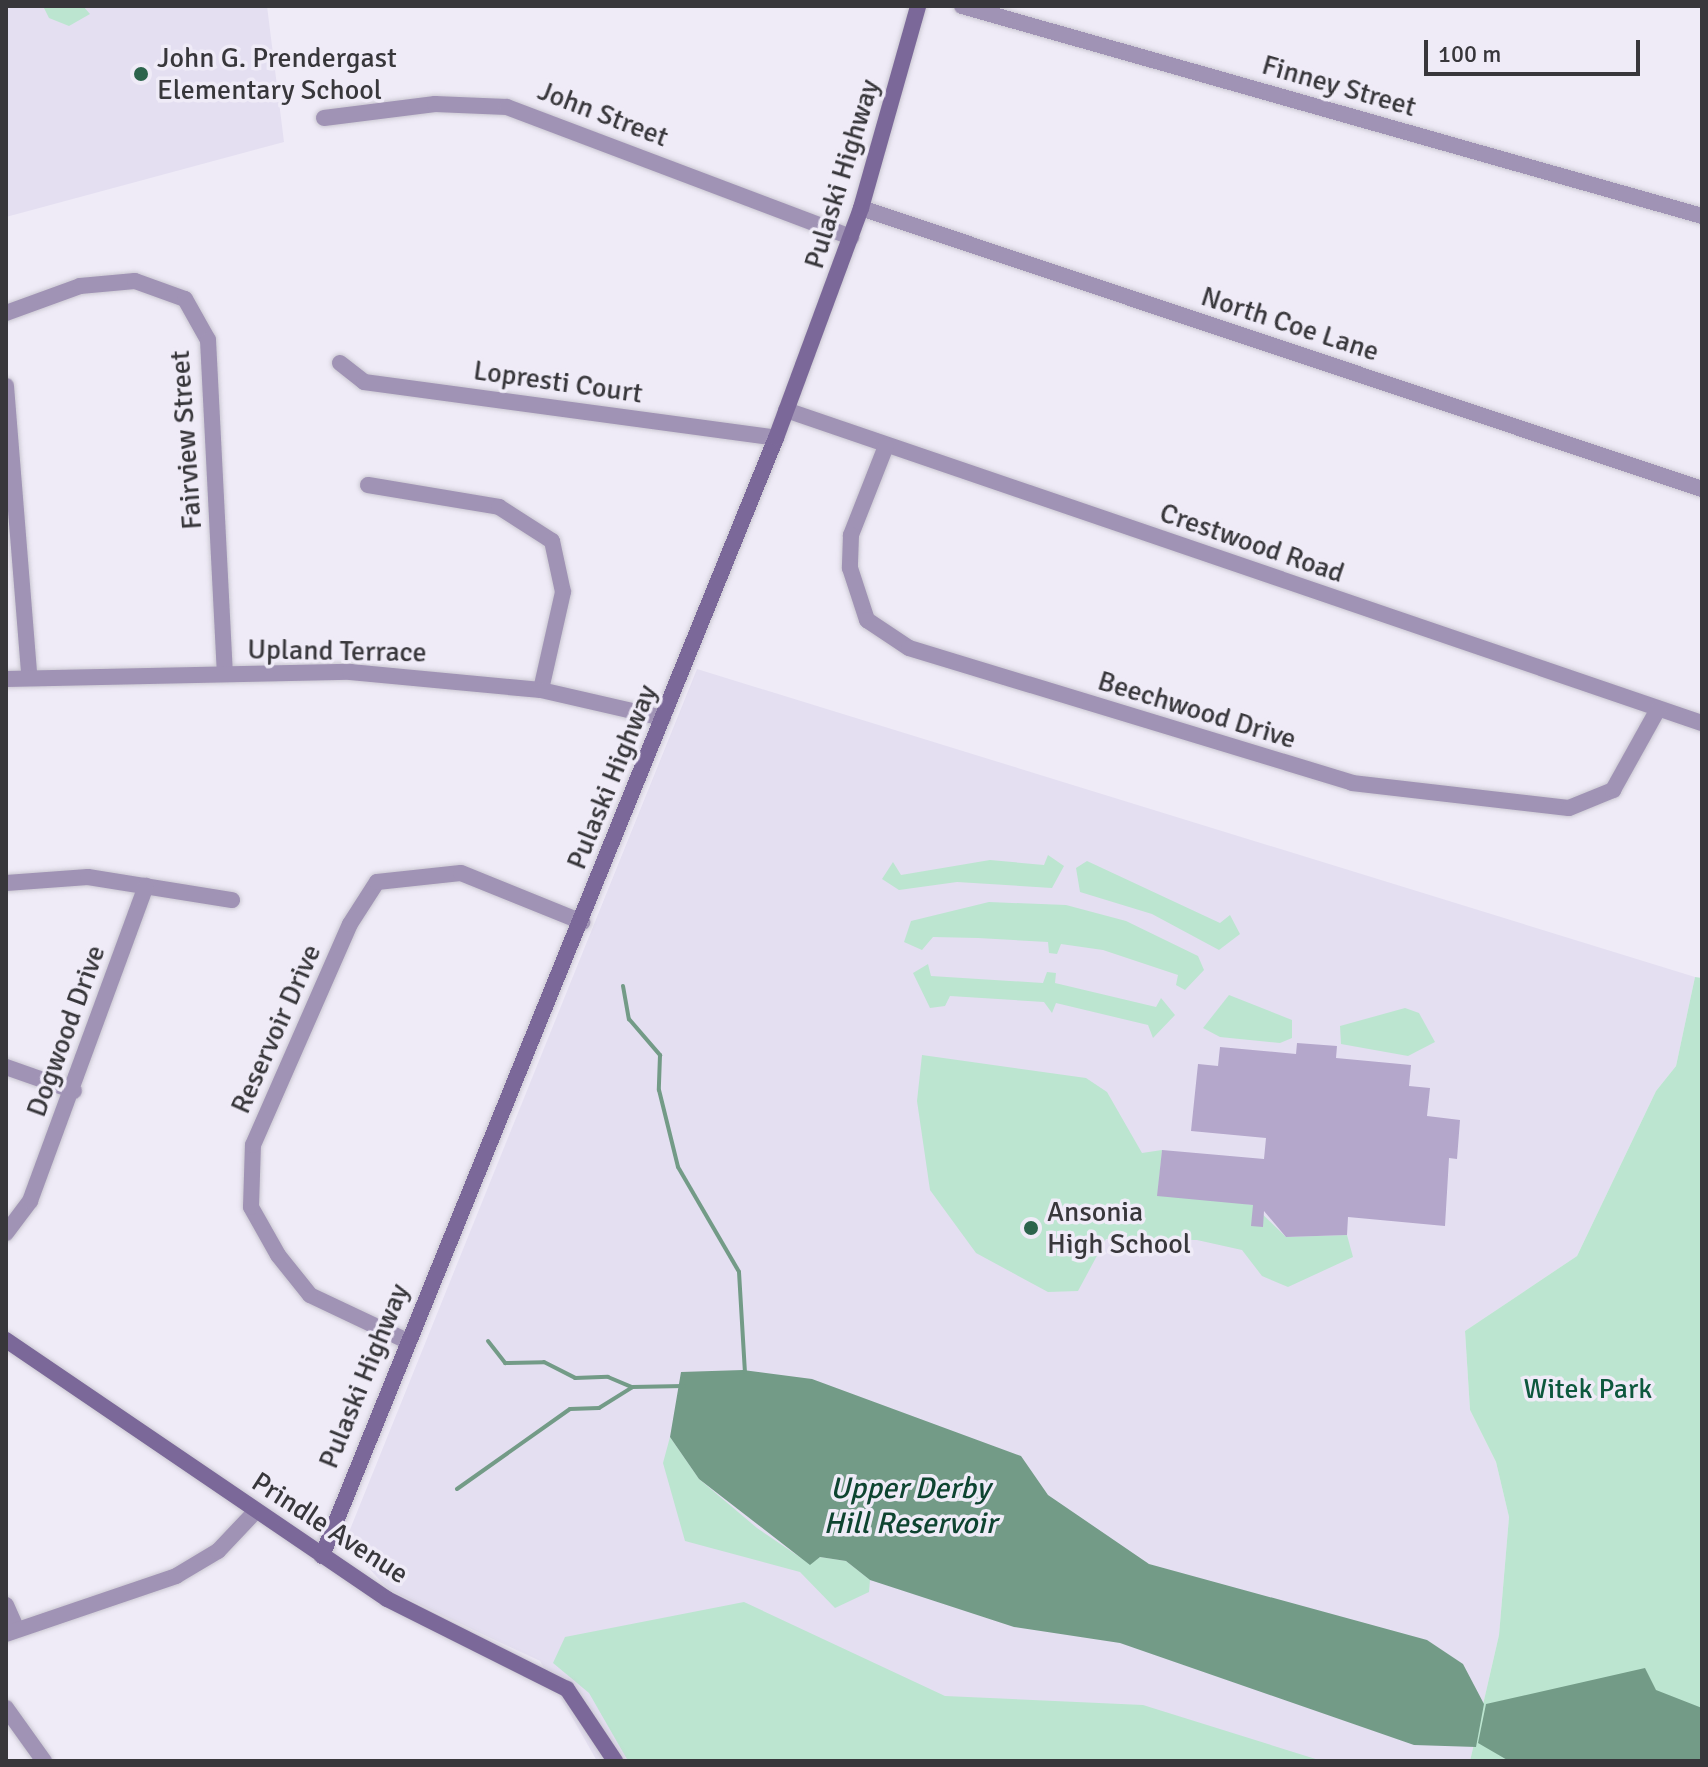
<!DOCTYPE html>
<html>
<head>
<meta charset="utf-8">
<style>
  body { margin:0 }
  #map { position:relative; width:1708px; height:1767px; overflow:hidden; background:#efebf7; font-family:Signika,sans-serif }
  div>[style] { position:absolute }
  .built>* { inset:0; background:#e4dff1 }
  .green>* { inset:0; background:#bce5d0 }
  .water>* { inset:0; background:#739b87 }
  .stream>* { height:4px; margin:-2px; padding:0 2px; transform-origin:2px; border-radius:2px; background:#739b87 }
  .building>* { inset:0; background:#b4a7cb }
  .roads { filter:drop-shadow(0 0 2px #cac7d1) drop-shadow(0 0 2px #cac7d1) }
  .street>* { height:16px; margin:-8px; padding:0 8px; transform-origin:8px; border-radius:8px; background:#a093b5 }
  .secondary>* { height:16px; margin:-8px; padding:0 8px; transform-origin:8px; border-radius:8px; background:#7b6899 }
  .dots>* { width:22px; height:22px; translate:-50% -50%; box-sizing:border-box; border:4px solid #efebf7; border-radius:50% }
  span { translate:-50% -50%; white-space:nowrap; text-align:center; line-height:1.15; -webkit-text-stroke:7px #efebf7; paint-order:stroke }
  .poi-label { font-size:28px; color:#38373b }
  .left { translate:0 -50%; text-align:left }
  .street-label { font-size:28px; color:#38373b }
  .park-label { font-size:28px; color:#0d583d }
  .water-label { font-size:30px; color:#0e4430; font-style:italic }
  .frame { position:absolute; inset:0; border:8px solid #38373b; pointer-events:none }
  .scale { position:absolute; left:1424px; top:40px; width:216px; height:36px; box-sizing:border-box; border:4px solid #38373b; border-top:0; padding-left:10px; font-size:24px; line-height:28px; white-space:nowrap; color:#38373b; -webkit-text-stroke:6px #efebf7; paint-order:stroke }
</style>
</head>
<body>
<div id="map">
  <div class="built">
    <i style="clip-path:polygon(6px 6px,267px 6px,284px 142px,6px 217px)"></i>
    <i style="clip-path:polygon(697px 669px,1695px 977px,1676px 1066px,1656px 1091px,1577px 1256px,1465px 1331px,1470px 1410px,1496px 1462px,1509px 1517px,1499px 1635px,1470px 1761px,597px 1761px,540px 1661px,389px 1590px,352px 1550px,349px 1532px)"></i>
  </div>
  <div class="green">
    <i style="clip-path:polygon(43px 6px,83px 6px,90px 14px,69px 26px,49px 18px)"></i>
    <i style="clip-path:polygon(1048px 855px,1064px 866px,1052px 888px,957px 882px,899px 890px,882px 879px,893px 862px,901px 875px,990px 860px,1044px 865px)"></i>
    <i style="clip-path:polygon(1087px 861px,1220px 923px,1230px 915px,1240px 934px,1219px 950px,1152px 914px,1080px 892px,1076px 868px)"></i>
    <i style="clip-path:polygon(989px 902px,1066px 905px,1126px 921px,1198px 956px,1204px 970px,1185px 990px,1176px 985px,1178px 975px,1103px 950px,1061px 944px,1057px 954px,1049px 953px,1048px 942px,978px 938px,933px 937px,922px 950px,904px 942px,911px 921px)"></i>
    <i style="clip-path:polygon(928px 964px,931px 976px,1043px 983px,1047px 972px,1056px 973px,1055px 983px,1156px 1007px,1161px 998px,1175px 1015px,1153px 1038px,1148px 1025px,1056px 1003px,1052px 1013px,1044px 1002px,950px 996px,945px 1006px,930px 1008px,913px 973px)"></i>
    <i style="clip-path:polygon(1695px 977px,1702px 978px,1702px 1761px,1470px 1761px,1499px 1635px,1509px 1517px,1496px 1462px,1470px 1410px,1465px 1331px,1577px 1256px,1656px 1091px,1676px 1066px)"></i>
    <i style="clip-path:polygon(1229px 995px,1292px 1020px,1292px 1038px,1280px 1043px,1220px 1037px,1203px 1028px)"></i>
    <i style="clip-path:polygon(1405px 1008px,1419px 1013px,1435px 1042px,1408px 1056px,1341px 1044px,1340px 1026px)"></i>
    <i style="clip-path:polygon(922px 1055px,1086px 1078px,1107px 1092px,1142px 1153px,1162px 1150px,1158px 1192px,1253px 1205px,1286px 1237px,1347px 1235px,1353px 1257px,1288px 1287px,1262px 1276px,1242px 1250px,1197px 1240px,1106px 1239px,1078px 1291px,1048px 1292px,976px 1253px,930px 1190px,917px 1101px)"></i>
    <i style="clip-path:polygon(670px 1437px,699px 1479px,757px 1528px,810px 1564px,820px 1557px,846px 1561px,870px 1580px,869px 1592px,835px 1608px,800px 1572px,685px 1541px,663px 1463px)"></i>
    <i style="clip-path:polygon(744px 1602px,945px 1696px,1143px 1705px,1322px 1761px,628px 1761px,589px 1693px,553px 1663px,565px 1637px)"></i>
  </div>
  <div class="water">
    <i style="clip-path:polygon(743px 1370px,812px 1379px,1021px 1456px,1048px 1495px,1149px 1564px,1427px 1640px,1463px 1664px,1484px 1704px,1476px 1747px,1414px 1745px,1120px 1643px,1014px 1627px,870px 1580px,846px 1561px,820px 1557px,810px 1565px,699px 1479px,670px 1437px,681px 1372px)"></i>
    <i style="clip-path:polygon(1645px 1668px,1656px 1690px,1702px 1708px,1702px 1761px,1509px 1761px,1478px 1743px,1486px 1704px)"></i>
  </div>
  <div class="stream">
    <i style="left:623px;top:986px;width:34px;rotate:80deg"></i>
    <i style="left:629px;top:1019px;width:48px;rotate:49.3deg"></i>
    <i style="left:660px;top:1055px;width:35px;rotate:92deg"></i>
    <i style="left:659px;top:1090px;width:79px;rotate:76.1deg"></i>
    <i style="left:678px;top:1167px;width:121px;rotate:59.8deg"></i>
    <i style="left:739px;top:1272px;width:100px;rotate:86.6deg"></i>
    <i style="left:488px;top:1341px;width:28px;rotate:52deg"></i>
    <i style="left:505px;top:1363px;width:39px;rotate:-1deg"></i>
    <i style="left:544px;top:1362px;width:35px;rotate:27deg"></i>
    <i style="left:575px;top:1378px;width:33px;rotate:-2deg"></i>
    <i style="left:608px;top:1377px;width:26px;rotate:23deg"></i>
    <i style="left:632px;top:1387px;width:52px;rotate:-1.1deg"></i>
    <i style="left:457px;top:1489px;width:138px;rotate:-35.3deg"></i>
    <i style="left:570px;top:1409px;width:29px;rotate:-2deg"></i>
    <i style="left:599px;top:1408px;width:39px;rotate:-32deg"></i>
  </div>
  <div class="building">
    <i style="clip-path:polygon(1297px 1043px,1337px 1046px,1336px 1058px,1411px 1065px,1409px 1086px,1430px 1088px,1427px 1116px,1460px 1120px,1457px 1159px,1449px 1158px,1445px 1226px,1348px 1217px,1347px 1235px,1286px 1237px,1264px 1211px,1263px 1227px,1251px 1226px,1253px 1205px,1157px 1196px,1162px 1150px,1264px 1159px,1266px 1138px,1191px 1131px,1198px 1064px,1218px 1066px,1220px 1047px,1296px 1054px)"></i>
  </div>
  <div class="roads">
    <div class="street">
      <i style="left:962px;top:6px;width:769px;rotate:15.84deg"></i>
      <i style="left:324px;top:118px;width:112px;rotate:-7.2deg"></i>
      <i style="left:435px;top:104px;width:72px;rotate:2.4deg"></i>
      <i style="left:507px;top:107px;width:368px;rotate:20.7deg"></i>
      <i style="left:861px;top:208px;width:887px;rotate:18.48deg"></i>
      <i style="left:6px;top:313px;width:79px;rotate:-20deg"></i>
      <i style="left:80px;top:286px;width:55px;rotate:-5.2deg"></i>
      <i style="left:135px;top:281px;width:53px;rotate:19.8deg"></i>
      <i style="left:185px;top:299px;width:47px;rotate:60.7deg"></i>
      <i style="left:208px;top:340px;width:334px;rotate:87.1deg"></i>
      <i style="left:340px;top:363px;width:31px;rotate:38deg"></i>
      <i style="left:364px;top:382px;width:416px;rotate:7.7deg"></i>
      <i style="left:6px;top:386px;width:290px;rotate:85.4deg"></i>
      <i style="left:786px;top:410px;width:968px;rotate:18.87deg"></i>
      <i style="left:886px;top:446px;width:96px;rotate:111.5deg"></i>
      <i style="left:851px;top:535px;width:33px;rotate:92deg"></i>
      <i style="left:850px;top:568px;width:55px;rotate:71.9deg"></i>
      <i style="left:867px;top:620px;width:50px;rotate:33.7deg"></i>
      <i style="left:909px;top:648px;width:463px;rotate:16.9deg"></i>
      <i style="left:1352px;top:783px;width:218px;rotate:6.6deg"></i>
      <i style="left:1569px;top:808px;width:48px;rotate:-22.2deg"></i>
      <i style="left:1613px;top:790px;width:93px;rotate:-60.9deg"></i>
      <i style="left:368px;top:485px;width:133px;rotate:9.5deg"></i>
      <i style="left:499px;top:507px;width:63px;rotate:32.7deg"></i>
      <i style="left:552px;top:541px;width:52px;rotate:77.8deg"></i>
      <i style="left:563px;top:592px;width:100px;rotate:102.7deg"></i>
      <i style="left:6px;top:679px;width:344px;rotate:-1.2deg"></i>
      <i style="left:350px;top:672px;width:192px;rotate:5.4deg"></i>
      <i style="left:541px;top:690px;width:125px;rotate:12.9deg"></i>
      <i style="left:6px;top:883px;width:82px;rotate:-4.2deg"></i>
      <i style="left:88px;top:877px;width:146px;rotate:9.1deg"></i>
      <i style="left:6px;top:1067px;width:72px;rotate:19.4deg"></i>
      <i style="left:6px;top:1233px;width:40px;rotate:-53deg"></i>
      <i style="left:30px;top:1201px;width:336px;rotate:-69.8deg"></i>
      <i style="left:405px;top:1340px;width:105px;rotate:-154.7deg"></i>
      <i style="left:310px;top:1295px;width:51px;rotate:-128.7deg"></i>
      <i style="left:278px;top:1255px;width:55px;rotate:-119.4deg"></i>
      <i style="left:251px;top:1207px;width:62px;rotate:-88.2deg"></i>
      <i style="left:253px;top:1145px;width:241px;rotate:-66.3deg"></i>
      <i style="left:350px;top:924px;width:50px;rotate:-57.3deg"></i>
      <i style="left:377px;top:882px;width:84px;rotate:-6.1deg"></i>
      <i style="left:461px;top:873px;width:131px;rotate:22deg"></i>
      <i style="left:6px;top:1605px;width:24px;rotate:66deg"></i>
      <i style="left:6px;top:1634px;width:180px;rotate:-18.8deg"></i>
      <i style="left:176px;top:1576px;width:49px;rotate:-30.8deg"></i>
      <i style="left:218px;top:1551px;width:55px;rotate:-46.5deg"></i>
      <i style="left:6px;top:1708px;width:65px;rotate:54.4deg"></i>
    </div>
    <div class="secondary">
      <i style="left:6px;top:1340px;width:461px;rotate:34.2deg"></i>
      <i style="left:387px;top:1599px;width:201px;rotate:26.6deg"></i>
      <i style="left:567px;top:1689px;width:87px;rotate:56.3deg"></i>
      <i style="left:322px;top:1556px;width:1207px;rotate:-67.9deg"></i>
      <i style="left:776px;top:438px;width:245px;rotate:-69.7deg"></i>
      <i style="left:861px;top:208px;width:210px;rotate:-74.2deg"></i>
    </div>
  </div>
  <div class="dots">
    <i style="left:141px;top:74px;background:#2c644c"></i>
    <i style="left:1031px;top:1228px;background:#2c644c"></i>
  </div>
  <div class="poi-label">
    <span class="left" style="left:157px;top:74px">John G. Prendergast<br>Elementary School</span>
    <span class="left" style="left:1047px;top:1228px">Ansonia<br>High School</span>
  </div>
  <div class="street-label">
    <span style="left:1339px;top:86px;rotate:16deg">Finney Street</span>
    <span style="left:603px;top:114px;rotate:21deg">John Street</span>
    <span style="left:842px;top:174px;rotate:-73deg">Pulaski Highway</span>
    <span style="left:1290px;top:324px;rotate:18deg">North Coe Lane</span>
    <span style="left:558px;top:382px;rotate:8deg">Lopresti Court</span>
    <span style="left:186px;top:440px;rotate:-94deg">Fairview Street</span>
    <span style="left:1252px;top:543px;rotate:19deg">Crestwood Road</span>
    <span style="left:337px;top:651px;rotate:1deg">Upland Terrace</span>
    <span style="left:1197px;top:710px;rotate:17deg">Beechwood Drive</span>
    <span style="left:612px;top:777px;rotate:-68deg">Pulaski Highway</span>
    <span style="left:276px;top:1029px;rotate:-66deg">Reservoir Drive</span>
    <span style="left:66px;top:1031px;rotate:-70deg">Dogwood Drive</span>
    <span style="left:364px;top:1376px;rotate:-68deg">Pulaski Highway</span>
    <span style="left:330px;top:1528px;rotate:33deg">Prindle Avenue</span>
  </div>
  <div class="park-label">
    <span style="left:1588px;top:1389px">Witek Park</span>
  </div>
  <div class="water-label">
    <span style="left:910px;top:1506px">Upper Derby<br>Hill Reservoir</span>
  </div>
  <div class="frame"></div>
  <div class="scale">100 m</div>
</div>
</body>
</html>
